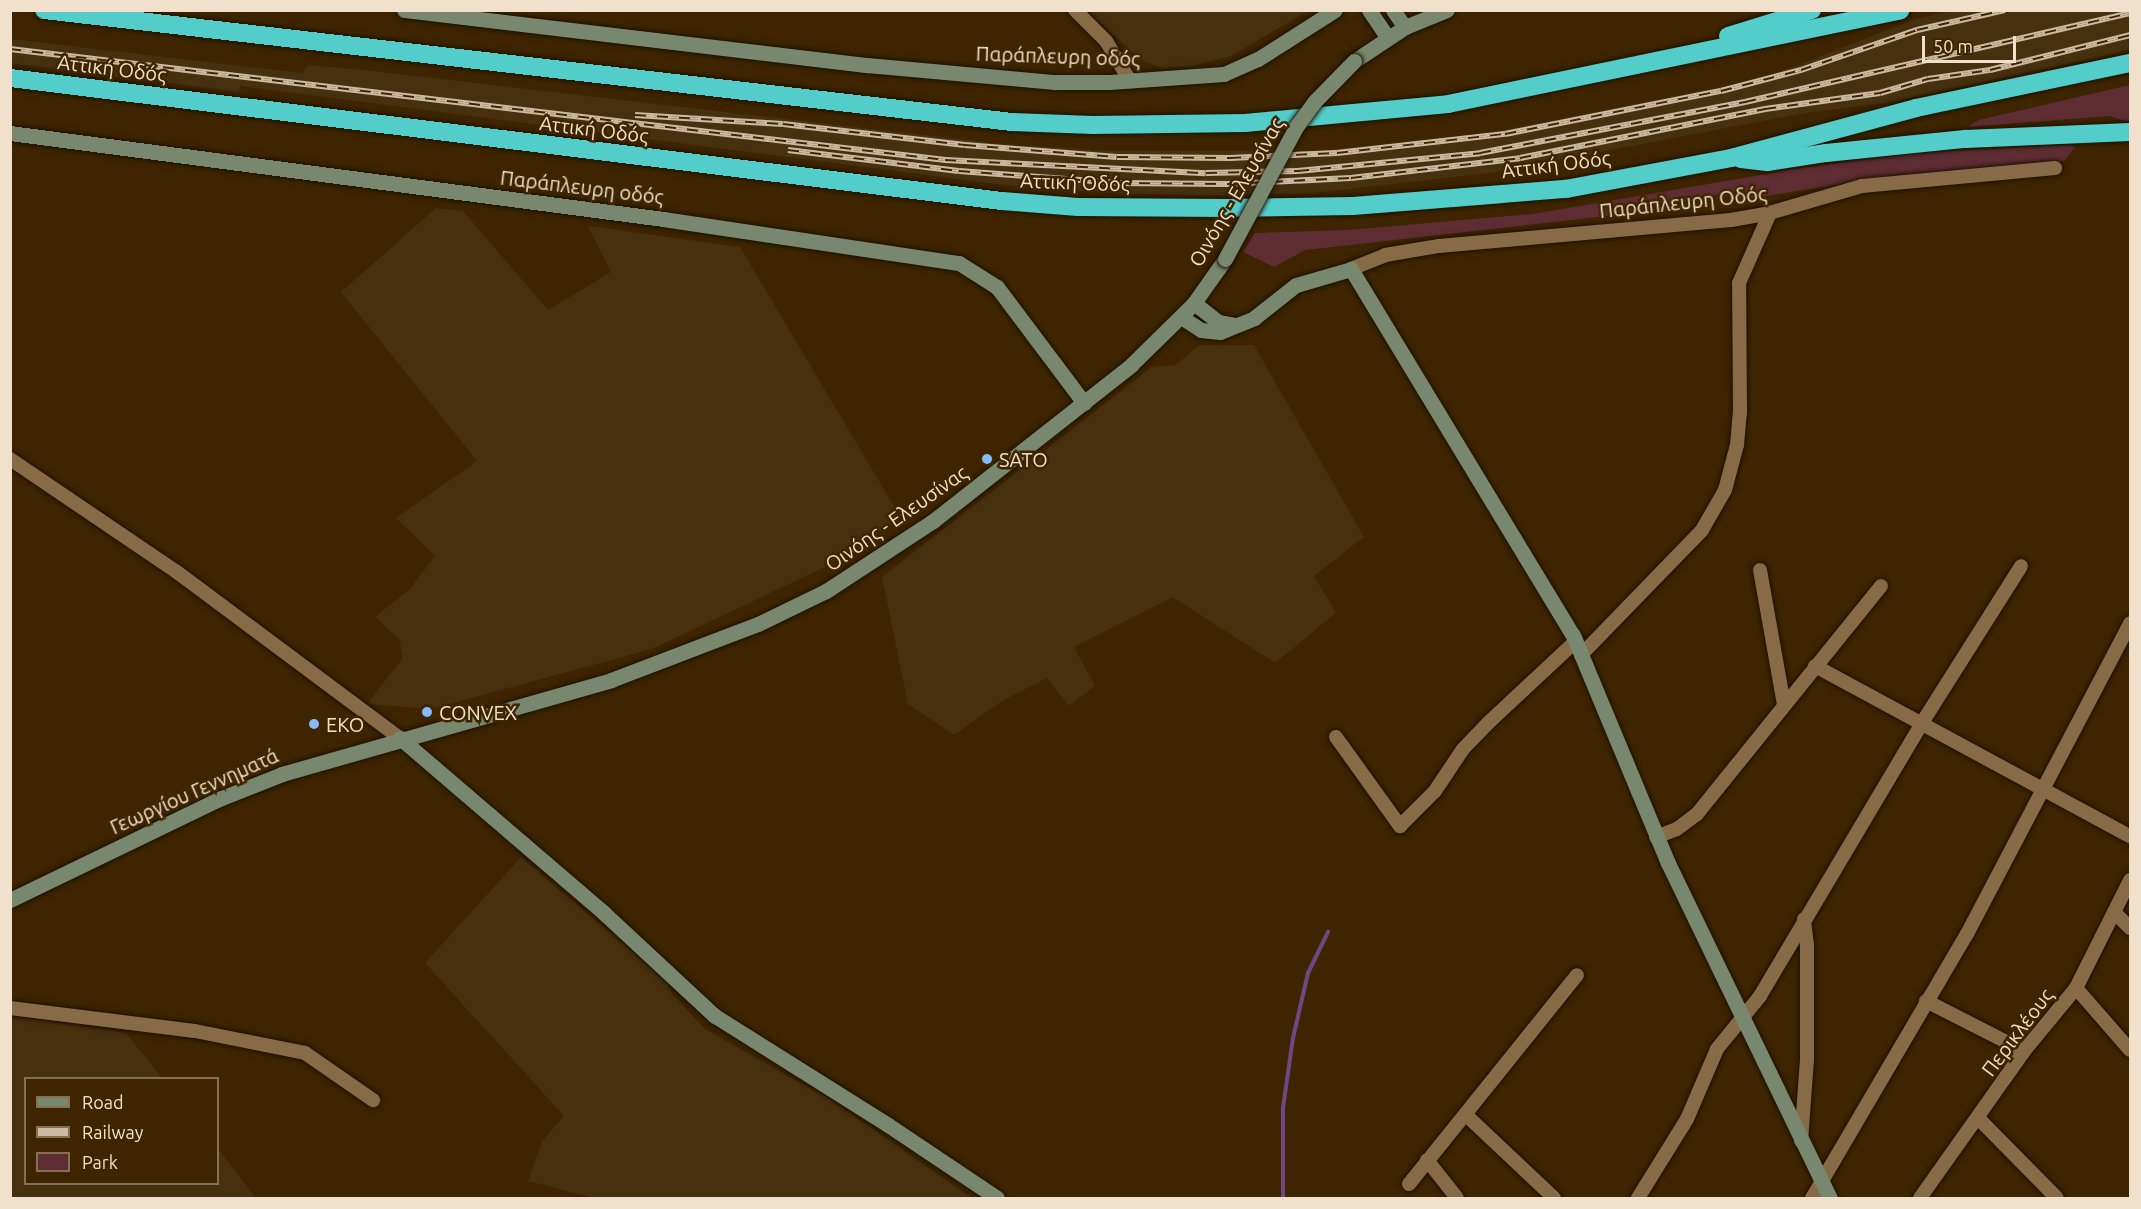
<!DOCTYPE html>
<html>
<head>
<meta charset="utf-8">
<style>
  body { margin:0 }
  #map { position:relative; width:2141px; height:1209px; overflow:hidden; background:#3e2500; font-family:Ubuntu,sans-serif }
  div>[style] { position:absolute }
  .built>* { inset:0; background:#47300d }
  .green>* { inset:0; background:#5e2d34 }
  .stream>* { height:4px; margin:-2px; padding:0 2px; transform-origin:2px; border-radius:2px; background:#6e4882 }
  .roads { filter:drop-shadow(0 0 2px #1e1001) drop-shadow(0 0 2px #1e1001) }
  .street>* { height:14px; margin:-7px; padding:0 7px; transform-origin:7px; border-radius:7px; background:#876b46 }
  .secondary>* { height:15px; margin:-7.5px; padding:0 7.5px; transform-origin:7.5px; border-radius:7.5px; background:#77886e }
  .highway>* { height:18px; margin:-9px; padding:0 9px; transform-origin:9px; border-radius:9px; background:#53cdca }
  .rail>* { height:6px; margin-top:-3px; transform-origin:0; background:repeating-linear-gradient(90deg,#3e2500 0 11px,#ccbaa2 0 22px); box-sizing:border-box; border-block:2px solid #ccbaa2 }
  .bridges { filter:drop-shadow(0 0 2px #1e1001) drop-shadow(0 0 2px #1e1001) }
  .secondary-bridge>* { height:15px; margin:-7.5px; padding:0 7.5px; transform-origin:7.5px; border-radius:7.5px; background:#77886e }
  .dots>* { width:16px; height:16px; translate:-50% -50%; box-sizing:border-box; border:3px solid #3e2500; border-radius:50% }
  span { translate:-50% -50%; white-space:nowrap; text-align:center; line-height:1.15; -webkit-text-stroke:5px #3e2500; paint-order:stroke }
  .street-label { font-size:20px; color:#f1e0cc }
  .poi-label { font-size:20px; color:#f1e0cc }
  .left { translate:0 -50%; text-align:left }
  .frame { position:absolute; inset:0; border:12px solid #f1e0cc; pointer-events:none }
  .legend { position:absolute; left:24px; top:1077px; width:195px; height:108px; box-sizing:border-box; background:#3e2500; border:2px solid #867052; margin:0; padding:8px 10px; list-style:none; font-size:18px; color:#f1e0cc }
  .legend li { display:flex; align-items:center; gap:12px; height:30px }
  .legend b { width:30px; border:2px solid #867052 }
  .scale { position:absolute; left:1922px; top:36px; width:94px; height:27px; box-sizing:border-box; border:3px solid #f1e0cc; border-top:0; padding-left:8px; font-size:18px; line-height:21px; white-space:nowrap; color:#f1e0cc; -webkit-text-stroke:4px #3e2500; paint-order:stroke }
</style>
</head>
<body>
<div id="map">
  <div class="built">
    <i style="clip-path:polygon(1087px 11px,1308px 11px,1231px 56px,1191px 66px,1162px 68px,1141px 60px)"></i>
    <i style="clip-path:polygon(1951px 11px,2130px 11px,2130px 50px,1885px 103px,1805px 113px,1490px 173px,1313px 193px,1217px 195px,1126px 194px,1004px 185px,240px 86px,239px 92px,11px 63px,11px 39px,302px 73px,308px 65px,372px 71px,1001px 144px,1108px 151px,1318px 151px,1490px 133px,1765px 78px,1915px 19px)"></i>
    <i style="clip-path:polygon(436px 208px,463px 211px,548px 310px,611px 272px,588px 226px,740px 247px,901px 518px,825px 567px,652px 649px,431px 709px,367px 704px,402px 659px,400px 640px,375px 617px,409px 590px,435px 556px,396px 518px,477px 461px,341px 292px)"></i>
    <i style="clip-path:polygon(1200px 345px,1254px 345px,1364px 537px,1314px 576px,1336px 613px,1275px 663px,1173px 597px,1074px 647px,1095px 686px,1069px 706px,1047px 678px,1002px 701px,954px 735px,908px 704px,882px 577px,1152px 367px,1175px 365px)"></i>
    <i style="clip-path:polygon(521px 857px,666px 980px,672px 994px,705px 1029px,829px 1099px,972px 1198px,594px 1198px,528px 1181px,542px 1141px,564px 1116px,425px 963px)"></i>
    <i style="clip-path:polygon(11px 1016px,126px 1033px,162px 1078px,26px 1078px,26px 1184px,218px 1184px,218px 1149px,256px 1198px,11px 1198px)"></i>
  </div>
  <div class="green">
    <i style="clip-path:polygon(2130px 85px,2130px 122px,2108px 116px,1967px 127px,1979px 120px)"></i>
    <i style="clip-path:polygon(2068px 145px,2075px 147px,2065px 160px,2053px 164px,1891px 176px,1740px 200px,1737px 191px,1616px 215px,1305px 250px,1274px 267px,1243px 252px,1255px 233px,1348px 230px,1533px 214px,1802px 168px,1919px 153px)"></i>
  </div>
  <div class="stream">
    <i style="left:1283px;top:1198px;width:90px;rotate:-90deg"></i>
    <i style="left:1283px;top:1108px;width:71px;rotate:-81.9deg"></i>
    <i style="left:1293px;top:1038px;width:67px;rotate:-77deg"></i>
    <i style="left:1308px;top:973px;width:46px;rotate:-64deg"></i>
  </div>
  <div class="roads">
    <div class="street">
      <i style="left:1075px;top:10px;width:44px;rotate:45deg"></i>
      <i style="left:1106px;top:41px;width:47px;rotate:59deg"></i>
      <i style="left:1351px;top:269px;width:37px;rotate:-22deg"></i>
      <i style="left:1385px;top:255px;width:55px;rotate:-9.5deg"></i>
      <i style="left:1439px;top:246px;width:293px;rotate:-5.1deg"></i>
      <i style="left:1731px;top:220px;width:36px;rotate:-10deg"></i>
      <i style="left:1766px;top:214px;width:100px;rotate:-16.3deg"></i>
      <i style="left:1862px;top:186px;width:194px;rotate:-5.3deg"></i>
      <i style="left:10px;top:459px;width:202px;rotate:34.1deg"></i>
      <i style="left:177px;top:572px;width:278px;rotate:36.7deg"></i>
      <i style="left:1760px;top:570px;width:137px;rotate:79.9deg"></i>
      <i style="left:1581px;top:655px;width:174px;rotate:-45.9deg"></i>
      <i style="left:1702px;top:530px;width:46px;rotate:-60.1deg"></i>
      <i style="left:1725px;top:490px;width:47px;rotate:-75.1deg"></i>
      <i style="left:1737px;top:445px;width:33px;rotate:-85deg"></i>
      <i style="left:1740px;top:412px;width:129px;rotate:-90.4deg"></i>
      <i style="left:1739px;top:283px;width:77px;rotate:-66.1deg"></i>
      <i style="left:1815px;top:666px;width:358px;rotate:28.4deg"></i>
      <i style="left:1336px;top:737px;width:110px;rotate:54.3deg"></i>
      <i style="left:1400px;top:826px;width:49px;rotate:-45deg"></i>
      <i style="left:1435px;top:791px;width:50px;rotate:-56.3deg"></i>
      <i style="left:1463px;top:749px;width:37px;rotate:-46deg"></i>
      <i style="left:1489px;top:722px;width:119px;rotate:-43deg"></i>
      <i style="left:1656px;top:837px;width:22px;rotate:-21deg"></i>
      <i style="left:1677px;top:829px;width:25px;rotate:-37deg"></i>
      <i style="left:1697px;top:814px;width:293px;rotate:-51.1deg"></i>
      <i style="left:2114px;top:912px;width:23px;rotate:45deg"></i>
      <i style="left:2076px;top:988px;width:82px;rotate:48.9deg"></i>
      <i style="left:1926px;top:1001px;width:110px;rotate:27deg"></i>
      <i style="left:10px;top:1008px;width:186px;rotate:7.1deg"></i>
      <i style="left:195px;top:1031px;width:112px;rotate:11.3deg"></i>
      <i style="left:305px;top:1053px;width:83px;rotate:34.7deg"></i>
      <i style="left:1466px;top:1115px;width:121px;rotate:43.3deg"></i>
      <i style="left:1978px;top:1118px;width:112px;rotate:45.4deg"></i>
      <i style="left:1801px;top:1141px;width:81px;rotate:-85.8deg"></i>
      <i style="left:1807px;top:1060px;width:115px;rotate:-90deg"></i>
      <i style="left:1807px;top:945px;width:26px;rotate:-97deg"></i>
      <i style="left:1427px;top:1160px;width:48px;rotate:51.7deg"></i>
      <i style="left:1409px;top:1184px;width:268px;rotate:-51.2deg"></i>
      <i style="left:1638px;top:1198px;width:93px;rotate:-58.2deg"></i>
      <i style="left:1687px;top:1119px;width:76px;rotate:-66.8deg"></i>
      <i style="left:1717px;top:1049px;width:68px;rotate:-50.9deg"></i>
      <i style="left:1760px;top:996px;width:314px;rotate:-59.3deg"></i>
      <i style="left:1920px;top:726px;width:189px;rotate:-57.7deg"></i>
      <i style="left:1812px;top:1198px;width:306px;rotate:-59.6deg"></i>
      <i style="left:1967px;top:934px;width:351px;rotate:-62.3deg"></i>
      <i style="left:1920px;top:1198px;width:180px;rotate:-54.7deg"></i>
      <i style="left:2024px;top:1051px;width:82px;rotate:-50.5deg"></i>
      <i style="left:2076px;top:988px;width:121px;rotate:-63.4deg"></i>
    </div>
    <div class="secondary">
      <i style="left:404px;top:10px;width:466px;rotate:6.8deg"></i>
      <i style="left:867px;top:65px;width:189px;rotate:5.2deg"></i>
      <i style="left:1055px;top:82px;width:54px"></i>
      <i style="left:1109px;top:82px;width:115px;rotate:-4deg"></i>
      <i style="left:1224px;top:74px;width:37px;rotate:-24deg"></i>
      <i style="left:1258px;top:59px;width:91px;rotate:-32.5deg"></i>
      <i style="left:1369px;top:10px;width:32px;rotate:56deg"></i>
      <i style="left:1393px;top:10px;width:21px;rotate:55deg"></i>
      <i style="left:1354px;top:61px;width:61px;rotate:-33.7deg"></i>
      <i style="left:1405px;top:27px;width:45px;rotate:-22deg"></i>
      <i style="left:10px;top:133px;width:659px;rotate:7.5deg"></i>
      <i style="left:663px;top:219px;width:299px;rotate:8.5deg"></i>
      <i style="left:959px;top:263px;width:45px;rotate:32.3deg"></i>
      <i style="left:997px;top:287px;width:145px;rotate:53.1deg"></i>
      <i style="left:1194px;top:303px;width:31px;rotate:38deg"></i>
      <i style="left:1218px;top:322px;width:17px;rotate:10deg"></i>
      <i style="left:1181px;top:317px;width:24px;rotate:33deg"></i>
      <i style="left:1201px;top:330px;width:19px;rotate:6deg"></i>
      <i style="left:1220px;top:332px;width:37px;rotate:-22deg"></i>
      <i style="left:1254px;top:318px;width:53px;rotate:-38.2deg"></i>
      <i style="left:1296px;top:285px;width:57px;rotate:-16.2deg"></i>
      <i style="left:1351px;top:269px;width:428px;rotate:58.8deg"></i>
      <i style="left:1573px;top:635px;width:247px;rotate:67.4deg"></i>
      <i style="left:1668px;top:863px;width:372px;rotate:64.2deg"></i>
      <i style="left:400px;top:738px;width:269px;rotate:40.6deg"></i>
      <i style="left:604px;top:913px;width:151px;rotate:42.9deg"></i>
      <i style="left:715px;top:1016px;width:204px;rotate:32.2deg"></i>
      <i style="left:888px;top:1125px;width:131px;rotate:33.8deg"></i>
      <i style="left:10px;top:900px;width:232px;rotate:-25.8deg"></i>
      <i style="left:219px;top:799px;width:68px;rotate:-21.6deg"></i>
      <i style="left:282px;top:774px;width:342px;rotate:-15.9deg"></i>
      <i style="left:611px;top:680px;width:157px;rotate:-20.9deg"></i>
      <i style="left:758px;top:624px;width:76px;rotate:-25.9deg"></i>
      <i style="left:826px;top:591px;width:128px;rotate:-33.2deg"></i>
      <i style="left:933px;top:521px;width:252px;rotate:-38.2deg"></i>
      <i style="left:1131px;top:365px;width:88px;rotate:-44.5deg"></i>
      <i style="left:1194px;top:303px;width:54px;rotate:-54.8deg"></i>
    </div>
    <div class="highway">
      <i style="left:44px;top:10px;width:974px;rotate:6.6deg"></i>
      <i style="left:1012px;top:122px;width:81px;rotate:2.1deg"></i>
      <i style="left:1093px;top:125px;width:152px;rotate:-0.8deg"></i>
      <i style="left:1245px;top:123px;width:204px;rotate:-5.3deg"></i>
      <i style="left:1448px;top:104px;width:462px;rotate:-11.7deg"></i>
      <i style="left:1728px;top:36px;width:88px;rotate:-17.2deg"></i>
      <i style="left:10px;top:78px;width:1000px;rotate:7.07deg"></i>
      <i style="left:1002px;top:201px;width:76px;rotate:4.5deg"></i>
      <i style="left:1078px;top:207px;width:149px;rotate:0.4deg"></i>
      <i style="left:1227px;top:208px;width:126px;rotate:-0.9deg"></i>
      <i style="left:1353px;top:206px;width:214px;rotate:-4.6deg"></i>
      <i style="left:1566px;top:189px;width:168px;rotate:-10.6deg"></i>
      <i style="left:1731px;top:158px;width:192px;rotate:-15.1deg"></i>
      <i style="left:1916px;top:108px;width:219px;rotate:-11.9deg"></i>
      <i style="left:1741px;top:159px;width:26px;rotate:7deg"></i>
      <i style="left:1767px;top:162px;width:60px;rotate:-8.7deg"></i>
      <i style="left:1826px;top:153px;width:140px;rotate:-5.8deg"></i>
      <i style="left:1965px;top:139px;width:165px;rotate:-2.4deg"></i>
    </div>
  </div>
  <div class="rail">
    <i style="left:10px;top:49px;width:942px;rotate:6.77deg"></i>
    <i style="left:945px;top:160px;width:261px;rotate:2.9deg"></i>
    <i style="left:1206px;top:173px;width:92px;rotate:-1.2deg"></i>
    <i style="left:1298px;top:171px;width:183px;rotate:-5.6deg"></i>
    <i style="left:1480px;top:153px;width:270px;rotate:-10.9deg"></i>
    <i style="left:1745px;top:102px;width:395px;rotate:-13deg"></i>
    <i style="left:635px;top:115px;width:148px;rotate:3.5deg"></i>
    <i style="left:783px;top:124px;width:183px;rotate:6.6deg"></i>
    <i style="left:965px;top:145px;width:152px;rotate:4.5deg"></i>
    <i style="left:1117px;top:157px;width:113px;rotate:0.5deg"></i>
    <i style="left:1230px;top:158px;width:107px;rotate:-2.7deg"></i>
    <i style="left:1337px;top:153px;width:169px;rotate:-6.5deg"></i>
    <i style="left:1505px;top:134px;width:220px;rotate:-11.3deg"></i>
    <i style="left:1721px;top:91px;width:83px;rotate:-14.7deg"></i>
    <i style="left:1801px;top:70px;width:123px;rotate:-19deg"></i>
    <i style="left:1917px;top:30px;width:90px;rotate:-12.8deg"></i>
    <i style="left:788px;top:150px;width:172px;rotate:7deg"></i>
    <i style="left:959px;top:171px;width:158px;rotate:4.3deg"></i>
    <i style="left:1117px;top:183px;width:111px;rotate:0.5deg"></i>
    <i style="left:1228px;top:184px;width:123px;rotate:-2.8deg"></i>
    <i style="left:1351px;top:178px;width:170px;rotate:-6.7deg"></i>
    <i style="left:1520px;top:158px;width:250px;rotate:-11.3deg"></i>
    <i style="left:1765px;top:109px;width:116px;rotate:-7.9deg"></i>
    <i style="left:1880px;top:93px;width:50px;rotate:-16.3deg"></i>
    <i style="left:1928px;top:79px;width:63px;rotate:-8.3deg"></i>
    <i style="left:1990px;top:70px;width:144px;rotate:-14deg"></i>
  </div>
  <div class="bridges">
    <div class="secondary-bridge">
      <i style="left:1225px;top:259px;width:150px;rotate:-61.7deg"></i>
      <i style="left:1296px;top:127px;width:32px;rotate:-54deg"></i>
      <i style="left:1315px;top:101px;width:56px;rotate:-45.7deg"></i>
    </div>
  </div>
  <div class="dots">
    <i style="left:987px;top:459px;background:#85bbfb"></i>
    <i style="left:427px;top:712px;background:#85bbfb"></i>
    <i style="left:314px;top:724px;background:#85bbfb"></i>
  </div>
  <div class="street-label">
    <span style="left:1058px;top:56px;rotate:2deg">Παράπλευρη οδός</span>
    <span style="left:112px;top:68px;rotate:7deg">Αττική Οδός</span>
    <span style="left:594px;top:129px;rotate:7deg">Αττική Οδός</span>
    <span style="left:1556px;top:164px;rotate:-7deg">Αττική Οδός</span>
    <span style="left:1075px;top:182px;rotate:2deg">Αττική Οδός</span>
    <span style="left:582px;top:187px;rotate:7deg">Παράπλευρη οδός</span>
    <span style="left:1236px;top:192px;rotate:-60deg">Οινόης - Ελευσίνας</span>
    <span style="left:1683px;top:202px;rotate:-6deg">Παράπλευρη Οδός</span>
    <span style="left:896px;top:518px;rotate:-35deg">Οινόης - Ελευσίνας</span>
    <span style="left:194px;top:791px;rotate:-24deg">Γεωργίου Γεννηματά</span>
    <span style="left:2017px;top:1032px;rotate:-53deg">Περικλέους</span>
  </div>
  <div class="poi-label">
    <span class="left" style="left:999px;top:459px">SATO</span>
    <span class="left" style="left:439px;top:712px">CONVEX</span>
    <span class="left" style="left:326px;top:724px">EKO</span>
  </div>
  <div class="frame"></div>
  <ul class="legend">
  <li><b style="height:8px;background:#77886e"></b>Road</li>
  <li><b style="height:8px;background:#ccbaa2"></b>Railway</li>
  <li><b style="height:16px;background:#5e2d34"></b>Park</li>
  </ul>
  <div class="scale">50 m</div>
</div>
</body>
</html>
